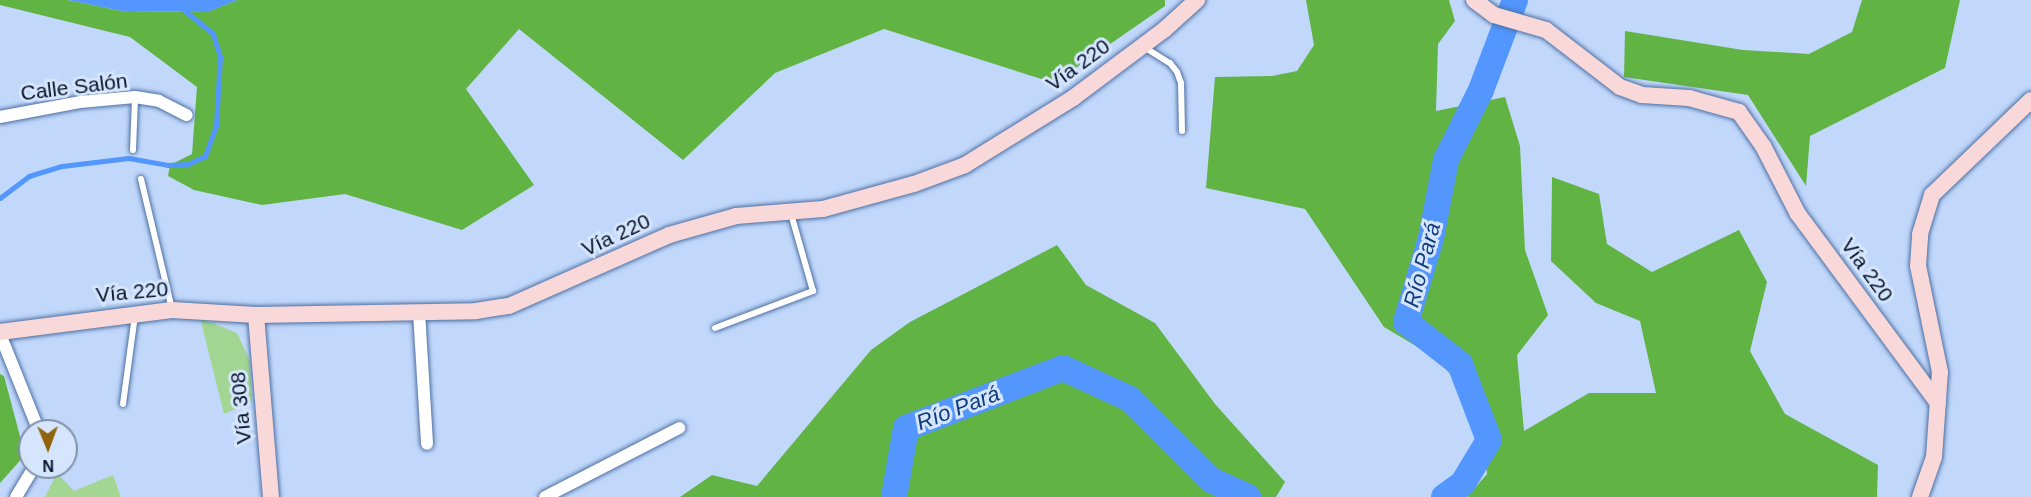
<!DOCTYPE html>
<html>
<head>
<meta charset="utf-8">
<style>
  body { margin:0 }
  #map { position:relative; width:2031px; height:497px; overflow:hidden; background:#c1d8fb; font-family:Helvetica,sans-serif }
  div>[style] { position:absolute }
  .green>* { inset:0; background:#a3d693 }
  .forest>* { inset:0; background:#61b344 }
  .water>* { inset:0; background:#5296fe }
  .stream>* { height:4.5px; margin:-2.25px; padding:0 2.25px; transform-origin:2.25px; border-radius:2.25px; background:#5296fe }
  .river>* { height:26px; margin:-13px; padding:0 13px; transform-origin:13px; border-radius:13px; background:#5296fe }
  .roads { filter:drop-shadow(0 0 2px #4e70a3) drop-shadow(0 0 2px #4e70a3) }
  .lane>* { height:6px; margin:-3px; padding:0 3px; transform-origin:3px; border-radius:3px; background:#fff }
  .street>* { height:12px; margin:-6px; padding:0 6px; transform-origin:6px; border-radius:6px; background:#fff }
  .secondary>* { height:16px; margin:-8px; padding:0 8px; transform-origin:8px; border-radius:8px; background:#f9d8da }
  span { translate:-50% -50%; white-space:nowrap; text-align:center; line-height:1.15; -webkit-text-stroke:6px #d5e5fd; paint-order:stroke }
  .street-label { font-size:21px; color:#061327 }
  .water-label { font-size:22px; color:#0f3c7c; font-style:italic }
  .north { position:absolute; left:18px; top:419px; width:60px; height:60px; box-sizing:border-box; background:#d5e5fd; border:2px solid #8291a7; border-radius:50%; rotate:179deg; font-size:16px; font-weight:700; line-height:24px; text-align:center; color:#061327 }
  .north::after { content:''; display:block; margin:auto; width:21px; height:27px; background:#8f640a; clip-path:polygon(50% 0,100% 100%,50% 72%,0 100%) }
</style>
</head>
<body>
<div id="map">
  <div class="green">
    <i style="clip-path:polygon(200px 318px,237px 333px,250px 361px,252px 402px,224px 414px)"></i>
    <i style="clip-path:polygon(57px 473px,74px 491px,113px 475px,121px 497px,45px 497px)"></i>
  </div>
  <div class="forest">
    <i style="clip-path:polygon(0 0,68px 0,127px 12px,210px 11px,237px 0,1165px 0,1165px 6px,1054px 83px,884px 29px,775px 73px,683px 160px,519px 29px,466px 89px,534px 185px,462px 230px,345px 194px,262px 205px,194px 190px,168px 176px,170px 165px,192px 154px,197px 87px,130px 37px,0 5px)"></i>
    <i style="clip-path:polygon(1306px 0,1449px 0,1455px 21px,1438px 44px,1436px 111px,1505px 97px,1520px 146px,1525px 250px,1548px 315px,1517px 355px,1524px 431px,1589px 393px,1656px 393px,1640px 321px,1596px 303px,1551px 261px,1552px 177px,1599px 194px,1607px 244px,1652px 272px,1739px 230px,1767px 282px,1750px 351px,1785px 414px,1878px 465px,1877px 497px,1467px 497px,1487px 474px,1482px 436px,1451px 375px,1436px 358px,1384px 327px,1305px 209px,1206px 188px,1215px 77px,1272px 76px,1297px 71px,1314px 45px)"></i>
    <i style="clip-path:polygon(1862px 0,1960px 0,1945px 68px,1810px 136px,1806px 186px,1748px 95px,1624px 77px,1625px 31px,1743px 50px,1809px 54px,1852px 32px)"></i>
    <i style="clip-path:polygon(1057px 245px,1086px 285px,1155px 323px,1215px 404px,1285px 482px,1276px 497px,680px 497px,712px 475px,757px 486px,871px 350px,910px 322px)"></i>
    <i style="clip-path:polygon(0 374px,4px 376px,25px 455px,0 483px)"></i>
  </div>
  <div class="water">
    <i style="clip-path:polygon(68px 0,237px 0,210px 11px,127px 12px)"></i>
  </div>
  <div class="stream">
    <i style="left:0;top:198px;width:36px;rotate:-37deg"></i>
    <i style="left:29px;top:176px;width:34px;rotate:-17deg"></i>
    <i style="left:62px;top:166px;width:67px;rotate:-6.8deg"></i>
    <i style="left:129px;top:158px;width:39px;rotate:10deg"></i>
    <i style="left:167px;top:165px;width:21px;rotate:-3deg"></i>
    <i style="left:188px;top:164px;width:19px;rotate:-25deg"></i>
    <i style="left:205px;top:156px;width:32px;rotate:-70deg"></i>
    <i style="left:216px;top:126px;width:69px;rotate:-86.7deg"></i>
    <i style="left:220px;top:57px;width:24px;rotate:-107deg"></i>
    <i style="left:213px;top:34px;width:54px;rotate:-141deg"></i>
  </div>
  <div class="river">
    <i style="left:894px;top:497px;width:70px;rotate:-80.1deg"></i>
    <i style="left:906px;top:428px;width:168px;rotate:-20.9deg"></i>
    <i style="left:1063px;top:368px;width:74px;rotate:24.8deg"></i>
    <i style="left:1130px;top:399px;width:115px;rotate:45deg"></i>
    <i style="left:1211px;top:480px;width:41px;rotate:24.7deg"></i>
    <i style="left:1444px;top:497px;width:24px;rotate:-36deg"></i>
    <i style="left:1463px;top:483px;width:50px;rotate:-58.8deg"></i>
    <i style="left:1489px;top:440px;width:81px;rotate:-110.9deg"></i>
    <i style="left:1460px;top:364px;width:68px;rotate:-142.1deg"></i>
    <i style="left:1406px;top:322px;width:88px;rotate:-73.4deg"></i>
    <i style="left:1431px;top:238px;width:79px;rotate:-79.1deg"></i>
    <i style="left:1446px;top:160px;width:78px;rotate:-63.4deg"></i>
    <i style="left:1481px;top:90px;width:96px;rotate:-69.3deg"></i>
  </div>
  <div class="roads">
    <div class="lane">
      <i style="left:1144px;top:47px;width:31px;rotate:32deg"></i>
      <i style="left:1170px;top:63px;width:11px;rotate:52deg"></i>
      <i style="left:1177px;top:72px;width:12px;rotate:70deg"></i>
      <i style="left:1181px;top:83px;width:48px;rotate:88.8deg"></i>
      <i style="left:133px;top:150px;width:53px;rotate:-87.8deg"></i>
      <i style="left:141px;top:179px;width:134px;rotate:76.6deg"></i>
      <i style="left:715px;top:328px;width:105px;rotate:-20.7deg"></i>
      <i style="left:813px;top:291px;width:80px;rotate:-105.9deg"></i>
      <i style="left:123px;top:404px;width:90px;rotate:-82.3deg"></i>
    </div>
    <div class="street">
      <i style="left:0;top:117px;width:81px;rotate:-10.6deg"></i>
      <i style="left:80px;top:102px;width:55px;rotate:-5.2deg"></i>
      <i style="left:135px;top:97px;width:24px;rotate:9deg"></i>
      <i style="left:159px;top:101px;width:31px;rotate:27deg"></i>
      <i style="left:419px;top:312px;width:132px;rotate:86.5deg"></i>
      <i style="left:0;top:334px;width:105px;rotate:68.1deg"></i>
      <i style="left:16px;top:497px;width:35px;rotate:-59deg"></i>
      <i style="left:545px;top:497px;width:151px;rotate:-27.2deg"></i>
    </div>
    <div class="secondary">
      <i style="left:1474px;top:0;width:25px;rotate:37deg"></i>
      <i style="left:1494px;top:15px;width:54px;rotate:16.1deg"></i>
      <i style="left:1546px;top:30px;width:93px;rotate:37.6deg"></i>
      <i style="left:1620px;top:87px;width:23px;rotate:20deg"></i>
      <i style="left:1642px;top:95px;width:47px;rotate:3.7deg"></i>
      <i style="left:1689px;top:98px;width:52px;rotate:15.6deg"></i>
      <i style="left:1739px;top:112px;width:42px;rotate:54.8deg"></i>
      <i style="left:1763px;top:146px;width:76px;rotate:62.8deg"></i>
      <i style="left:1798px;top:214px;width:235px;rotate:53.5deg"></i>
      <i style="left:256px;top:315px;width:183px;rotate:85.3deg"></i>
      <i style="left:0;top:332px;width:173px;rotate:-7.3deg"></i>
      <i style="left:172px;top:310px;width:84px;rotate:3.4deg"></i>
      <i style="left:256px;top:315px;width:220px;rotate:-1deg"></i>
      <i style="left:476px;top:311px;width:33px;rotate:-9deg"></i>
      <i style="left:509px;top:306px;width:175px;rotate:-23.9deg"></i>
      <i style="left:669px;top:235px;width:70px;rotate:-15.8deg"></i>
      <i style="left:736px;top:216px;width:87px;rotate:-4.6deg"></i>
      <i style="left:823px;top:209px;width:94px;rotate:-15.4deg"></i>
      <i style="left:914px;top:184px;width:54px;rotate:-20.4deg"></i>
      <i style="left:965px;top:165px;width:127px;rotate:-31.8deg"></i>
      <i style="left:1073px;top:98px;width:114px;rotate:-36.8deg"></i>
      <i style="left:1164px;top:30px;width:45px;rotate:-42.3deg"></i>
      <i style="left:1920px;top:497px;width:42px;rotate:-70.7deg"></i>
      <i style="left:1934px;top:457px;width:85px;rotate:-86deg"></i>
      <i style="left:1940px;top:372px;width:108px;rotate:-101.7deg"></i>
      <i style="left:1918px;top:266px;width:32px;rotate:-86deg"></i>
      <i style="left:1920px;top:234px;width:41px;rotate:-72.9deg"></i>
      <i style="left:1932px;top:195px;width:137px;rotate:-43.8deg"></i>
    </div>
  </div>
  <div class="street-label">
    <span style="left:1078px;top:65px;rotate:-36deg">Vía 220</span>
    <span style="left:74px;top:87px;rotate:-7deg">Calle Salón</span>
    <span style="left:616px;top:235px;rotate:-25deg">Vía 220</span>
    <span style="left:1867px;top:270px;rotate:54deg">Vía 220</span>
    <span style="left:132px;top:292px;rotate:-5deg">Vía 220</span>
    <span style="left:241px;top:408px;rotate:-95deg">Vía 308</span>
  </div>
  <div class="water-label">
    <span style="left:1422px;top:265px;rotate:-75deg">Río Pará</span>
    <span style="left:958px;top:408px;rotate:-21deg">Río Pará</span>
  </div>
  <div class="north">N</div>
</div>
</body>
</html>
